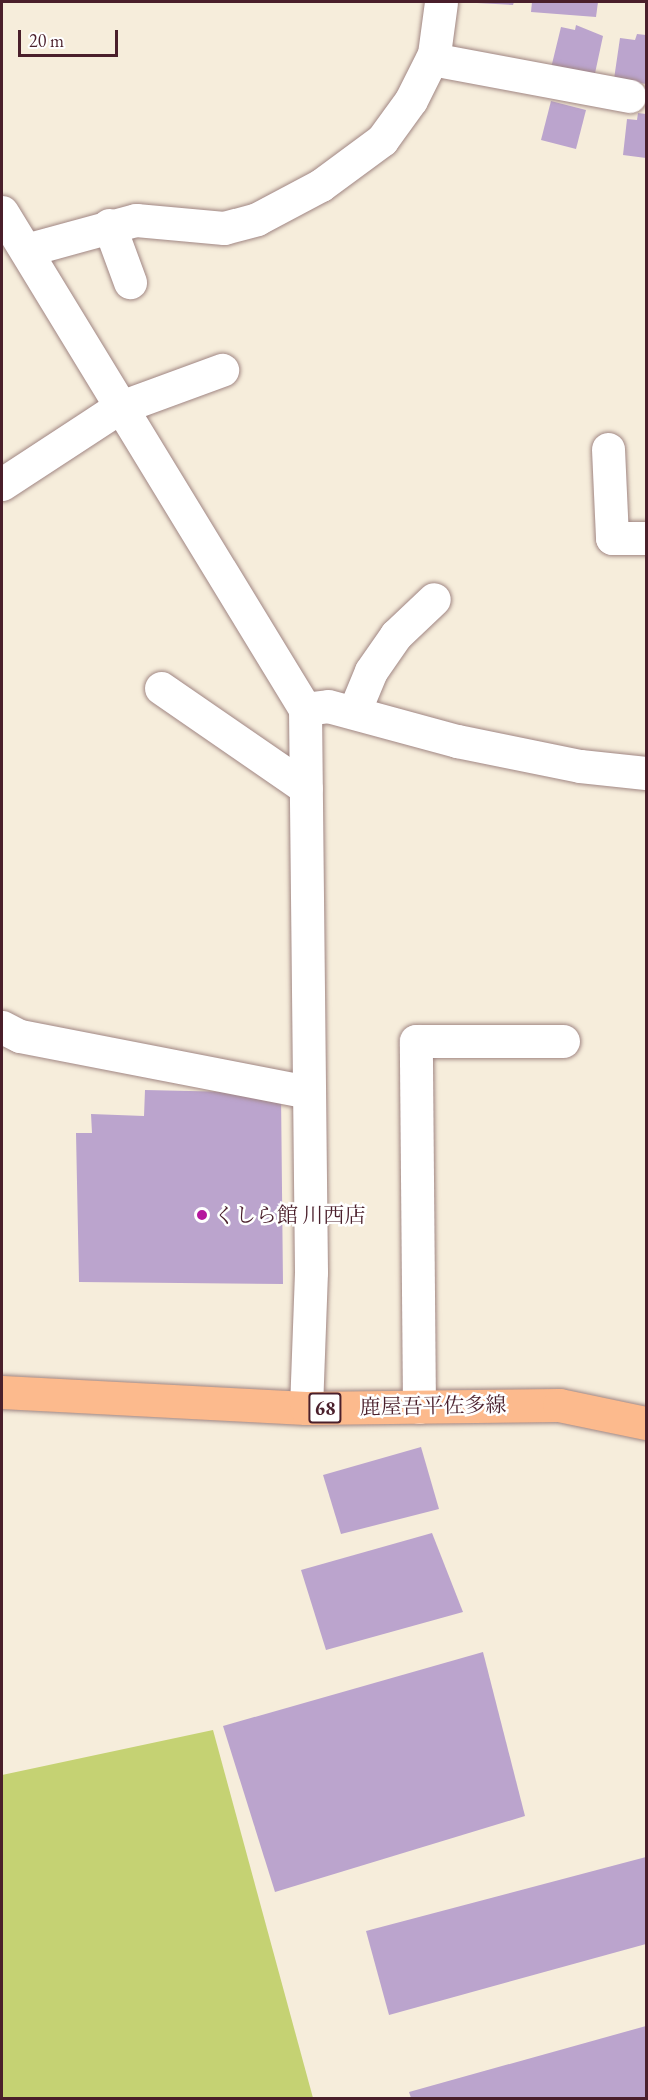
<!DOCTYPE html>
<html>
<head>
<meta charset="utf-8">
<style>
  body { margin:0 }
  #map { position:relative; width:648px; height:2100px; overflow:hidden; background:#f6eddb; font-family:"EB Garamond","Noto Serif JP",serif }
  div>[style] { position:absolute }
  .green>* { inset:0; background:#c5d273 }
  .building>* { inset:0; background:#bba4cd }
  .roads { filter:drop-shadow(0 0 2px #a08683) drop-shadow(0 0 2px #a08683) }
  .minor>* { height:33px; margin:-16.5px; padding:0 16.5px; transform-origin:16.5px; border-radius:16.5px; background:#fff }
  .primary>* { height:33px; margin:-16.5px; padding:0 16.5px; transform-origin:16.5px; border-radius:16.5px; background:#fcba8d }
  .dots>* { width:16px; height:16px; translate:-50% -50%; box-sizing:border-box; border:3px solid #fff; border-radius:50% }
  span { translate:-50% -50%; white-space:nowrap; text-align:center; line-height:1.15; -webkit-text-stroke:5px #fff; paint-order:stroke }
  .shield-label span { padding:2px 4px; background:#fff; border:2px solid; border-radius:4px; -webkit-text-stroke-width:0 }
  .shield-label { font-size:20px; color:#4a1f2b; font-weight:700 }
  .poi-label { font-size:21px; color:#4a1f2b }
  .left { translate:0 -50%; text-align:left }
  .street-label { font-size:21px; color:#4a1f2b }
  .frame { position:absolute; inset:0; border:3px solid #4a1f2b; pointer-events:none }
  .scale { position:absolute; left:18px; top:30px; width:100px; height:27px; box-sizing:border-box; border:3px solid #4a1f2b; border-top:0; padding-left:8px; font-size:18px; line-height:21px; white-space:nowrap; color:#4a1f2b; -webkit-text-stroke:4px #fff; paint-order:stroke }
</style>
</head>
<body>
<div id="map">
  <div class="green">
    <i style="clip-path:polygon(213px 1730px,313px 2098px,2px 2098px,2px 1775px)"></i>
  </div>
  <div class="building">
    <i style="clip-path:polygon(458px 2px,514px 2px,513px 5px)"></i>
    <i style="clip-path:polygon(532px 2px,598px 2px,596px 17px,531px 12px)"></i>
    <i style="clip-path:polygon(576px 25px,603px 36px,594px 78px,551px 68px,561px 27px,575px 30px)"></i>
    <i style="clip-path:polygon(637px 34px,646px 35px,646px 84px,614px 79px,620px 38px,635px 40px)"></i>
    <i style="clip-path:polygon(551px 101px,586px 110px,576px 149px,541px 140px)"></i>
    <i style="clip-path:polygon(638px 113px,646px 114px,646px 158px,623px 155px,627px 119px,637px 120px)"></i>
    <i style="clip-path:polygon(145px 1090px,281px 1093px,283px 1284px,79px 1282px,76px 1133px,92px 1133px,91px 1114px,144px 1116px)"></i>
    <i style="clip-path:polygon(421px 1447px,439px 1509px,341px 1534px,323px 1475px)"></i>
    <i style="clip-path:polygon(432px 1533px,463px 1612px,326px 1650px,301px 1570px)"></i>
    <i style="clip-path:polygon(483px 1652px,525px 1816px,275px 1892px,223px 1726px)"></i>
    <i style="clip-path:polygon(646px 1857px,646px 1944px,389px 2015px,366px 1931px)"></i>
    <i style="clip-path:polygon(646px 2026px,646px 2098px,411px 2098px,409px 2092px)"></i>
  </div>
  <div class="roads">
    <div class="minor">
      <i style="left:432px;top:59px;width:201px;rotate:10.6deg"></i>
      <i style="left:2px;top:212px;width:582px;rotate:58.63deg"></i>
      <i style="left:305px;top:709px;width:563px;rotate:89.39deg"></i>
      <i style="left:311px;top:1272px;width:136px;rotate:92.1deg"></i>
      <i style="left:109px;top:225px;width:61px;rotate:69.8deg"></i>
      <i style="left:26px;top:250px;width:114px;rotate:-15.3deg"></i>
      <i style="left:136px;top:220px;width:88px;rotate:5.2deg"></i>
      <i style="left:224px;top:228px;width:34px;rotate:-15deg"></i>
      <i style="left:257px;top:219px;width:72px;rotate:-28deg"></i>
      <i style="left:321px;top:185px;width:76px;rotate:-36.4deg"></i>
      <i style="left:382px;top:140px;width:49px;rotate:-54.1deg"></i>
      <i style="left:411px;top:100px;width:51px;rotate:-63.4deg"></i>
      <i style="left:434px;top:54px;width:52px;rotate:-82.3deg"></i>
      <i style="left:608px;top:449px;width:89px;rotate:87.4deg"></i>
      <i style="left:612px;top:538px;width:34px"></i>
      <i style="left:2px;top:484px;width:139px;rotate:-33.2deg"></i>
      <i style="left:118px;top:408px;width:111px;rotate:-20.1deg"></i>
      <i style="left:161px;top:688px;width:176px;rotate:34.6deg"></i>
      <i style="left:305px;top:709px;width:23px;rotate:-7deg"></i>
      <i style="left:328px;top:706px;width:134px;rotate:15.2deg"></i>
      <i style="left:457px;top:741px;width:126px;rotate:11.5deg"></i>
      <i style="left:580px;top:766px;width:66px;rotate:6.1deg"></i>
      <i style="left:354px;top:712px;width:44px;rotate:-67.5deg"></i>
      <i style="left:371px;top:671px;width:44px;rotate:-55.2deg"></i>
      <i style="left:396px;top:635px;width:52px;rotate:-43.5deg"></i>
      <i style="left:2px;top:1027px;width:20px;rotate:27deg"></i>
      <i style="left:20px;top:1036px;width:293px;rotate:11deg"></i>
      <i style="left:419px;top:1407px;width:366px;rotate:-90.5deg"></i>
      <i style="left:416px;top:1041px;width:147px"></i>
    </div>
    <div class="primary">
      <i style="left:2px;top:1392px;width:304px;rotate:3deg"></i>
      <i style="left:306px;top:1408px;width:253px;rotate:-0.7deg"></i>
      <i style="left:559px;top:1405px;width:89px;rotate:11.7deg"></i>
    </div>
  </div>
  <div class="dots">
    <i style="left:202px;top:1215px;background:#b5179e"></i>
  </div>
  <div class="shield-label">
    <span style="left:325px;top:1408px">68</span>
  </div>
  <div class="poi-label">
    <span class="left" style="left:214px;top:1215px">くしら館 川西店</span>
  </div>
  <div class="street-label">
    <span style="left:433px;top:1406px;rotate:-1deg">鹿屋吾平佐多線</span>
  </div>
  <div class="frame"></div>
  <div class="scale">20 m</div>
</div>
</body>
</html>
